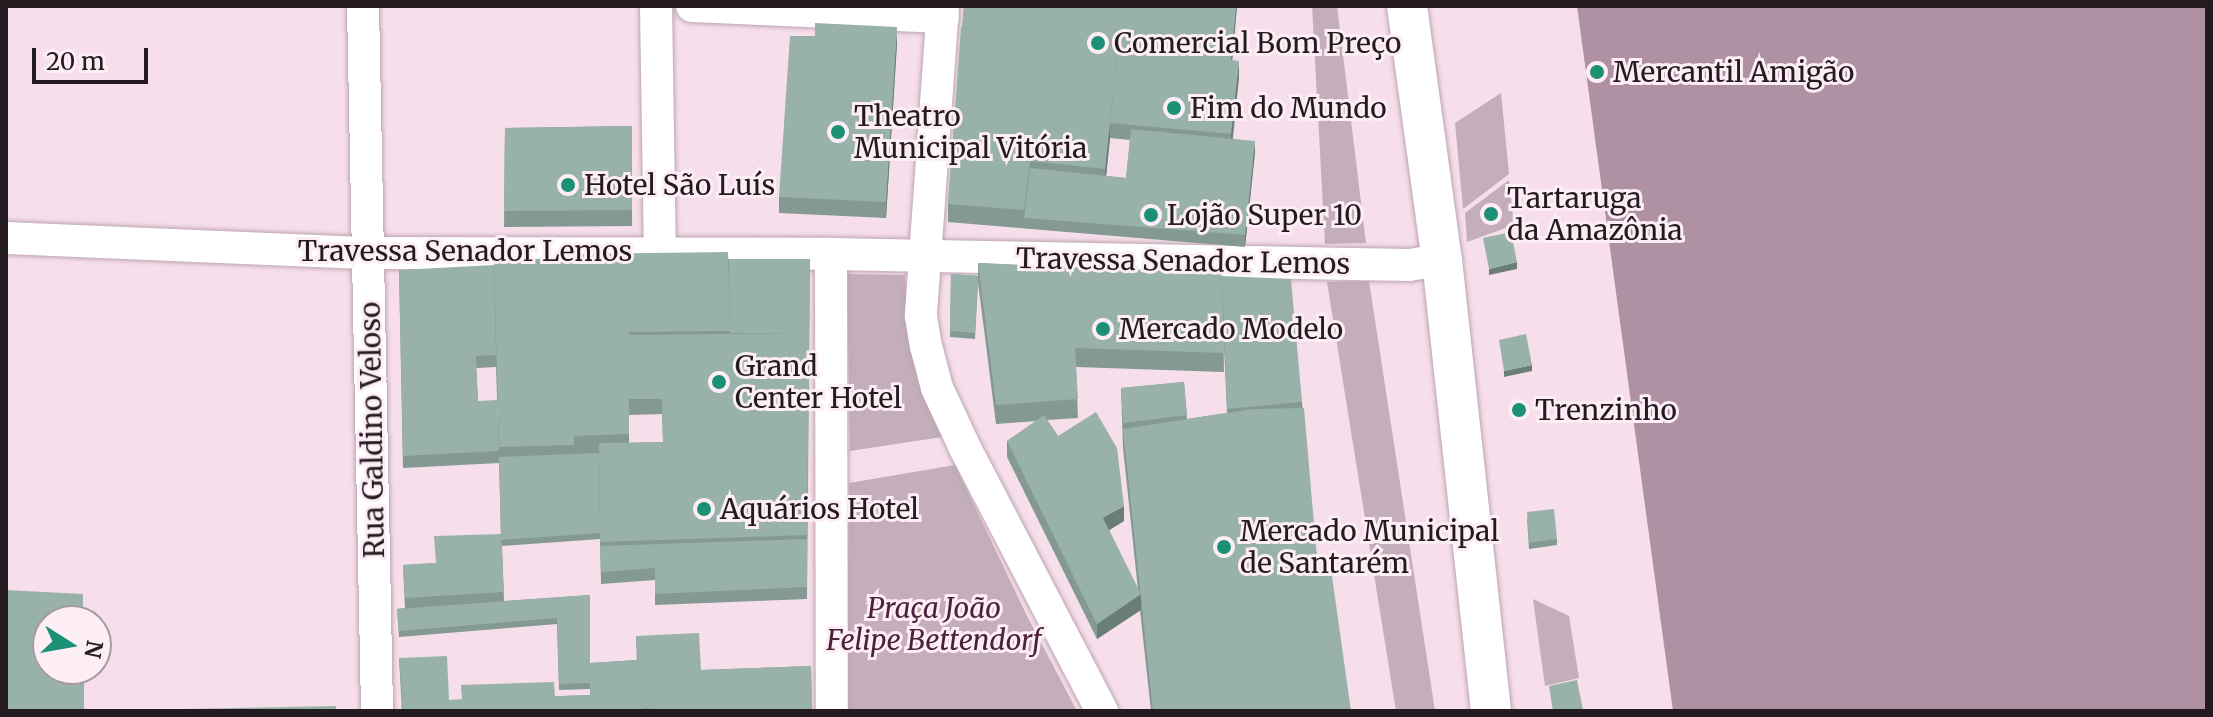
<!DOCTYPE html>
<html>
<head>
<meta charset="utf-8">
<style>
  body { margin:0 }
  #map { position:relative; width:2213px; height:717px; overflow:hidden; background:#f6deeb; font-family:Merriweather,serif }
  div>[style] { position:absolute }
  .green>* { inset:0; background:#c3aeba }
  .water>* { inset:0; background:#af91a3 }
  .roads { filter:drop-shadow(0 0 2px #bca5b2) drop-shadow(0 0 2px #bca5b2) }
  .minor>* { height:32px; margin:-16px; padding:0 16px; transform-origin:16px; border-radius:16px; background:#fff }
  .tertiary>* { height:40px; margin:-20px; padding:0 20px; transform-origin:20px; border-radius:20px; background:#fff }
  .wall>* { inset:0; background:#839991 }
  .shaded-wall>* { inset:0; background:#6a7d76 }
  .building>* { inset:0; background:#98b2a9 }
  .dots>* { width:22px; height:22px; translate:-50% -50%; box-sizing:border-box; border:4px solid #fdeef6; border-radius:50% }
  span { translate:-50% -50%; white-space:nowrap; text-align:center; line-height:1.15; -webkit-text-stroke:6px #fdeef6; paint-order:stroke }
  .poi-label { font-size:28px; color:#241b20 }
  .left { translate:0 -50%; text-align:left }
  .street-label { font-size:28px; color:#241b20 }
  .park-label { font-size:28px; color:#4a213c; font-style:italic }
  .frame { position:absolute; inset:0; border:8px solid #241b20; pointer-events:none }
  .north { position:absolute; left:32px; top:605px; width:80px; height:80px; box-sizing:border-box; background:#fdeef6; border:2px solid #a69aa0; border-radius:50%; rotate:101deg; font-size:22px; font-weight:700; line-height:32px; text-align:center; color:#241b20 }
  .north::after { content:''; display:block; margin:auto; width:28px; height:36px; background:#1b9074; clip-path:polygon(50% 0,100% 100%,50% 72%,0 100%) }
  .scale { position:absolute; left:32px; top:48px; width:116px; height:36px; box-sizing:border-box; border:4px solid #241b20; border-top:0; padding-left:10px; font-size:24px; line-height:28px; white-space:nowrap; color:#241b20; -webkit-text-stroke:6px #fdeef6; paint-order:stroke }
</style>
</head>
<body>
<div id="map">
  <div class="green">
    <i style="clip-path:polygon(1312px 6px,1337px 6px,1366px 243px,1325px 244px)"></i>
    <i style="clip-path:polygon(1501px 93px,1509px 174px,1463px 209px,1455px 123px)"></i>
    <i style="clip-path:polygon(1509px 180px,1514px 225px,1467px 242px,1465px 213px)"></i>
    <i style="clip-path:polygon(847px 274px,905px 275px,907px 319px,942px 437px,850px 451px)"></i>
    <i style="clip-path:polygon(1369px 281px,1435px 711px,1396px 711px,1327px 282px)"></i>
    <i style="clip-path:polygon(955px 465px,1026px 614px,1077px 711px,847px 711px,849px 483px)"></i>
    <i style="clip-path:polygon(1533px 599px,1569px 616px,1579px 678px,1545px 686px)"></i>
  </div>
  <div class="water">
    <i style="clip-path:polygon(1577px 6px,2207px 6px,2207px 711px,1673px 711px)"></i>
  </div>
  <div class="roads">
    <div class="minor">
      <i style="left:363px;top:6px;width:705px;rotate:88.86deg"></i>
      <i style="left:656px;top:6px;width:246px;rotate:89.1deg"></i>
      <i style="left:692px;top:6px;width:251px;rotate:2.5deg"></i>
      <i style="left:943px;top:6px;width:311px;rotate:94.1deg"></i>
      <i style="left:921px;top:316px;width:30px;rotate:81deg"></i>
      <i style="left:926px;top:346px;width:43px;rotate:75.3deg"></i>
      <i style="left:937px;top:388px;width:66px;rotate:65deg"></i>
      <i style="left:965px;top:448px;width:297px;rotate:62.5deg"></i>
      <i style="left:6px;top:238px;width:363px;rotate:2.4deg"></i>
      <i style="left:369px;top:253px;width:462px;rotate:0.1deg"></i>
      <i style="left:831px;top:254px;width:578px;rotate:1.09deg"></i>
      <i style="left:1409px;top:265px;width:33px;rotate:-9deg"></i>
      <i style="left:831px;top:254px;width:457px;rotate:89.9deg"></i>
    </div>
    <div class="tertiary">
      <i style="left:1407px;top:6px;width:256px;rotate:82.2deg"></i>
      <i style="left:1442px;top:260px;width:454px;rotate:83.8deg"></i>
    </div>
  </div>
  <div class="wall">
    <i style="clip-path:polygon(evenodd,964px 6px,1237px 6px,1232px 60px,1239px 77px,1233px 139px,1255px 152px,1245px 247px,948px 222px,948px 204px,964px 6px,1110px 138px,1130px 140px,1126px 178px,1106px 176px,1110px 138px)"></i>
    <i style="clip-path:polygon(897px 43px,886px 218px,779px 213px,779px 197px)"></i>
    <i style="clip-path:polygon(632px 126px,632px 226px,504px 227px,505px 128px)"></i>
    <i style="clip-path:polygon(evenodd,729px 259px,810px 259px,807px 599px,655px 605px,655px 580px,601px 584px,600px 539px,502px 546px,504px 601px,590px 595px,590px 663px,637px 660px,636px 636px,701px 670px,811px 666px,812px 711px,402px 711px,399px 658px,449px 700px,590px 695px,590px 689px,559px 690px,557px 624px,399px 637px,397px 609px,405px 608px,403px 565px,435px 563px,501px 534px,499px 463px,403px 468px,399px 270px,729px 259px,629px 350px,629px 415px,662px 414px,663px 442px,629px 443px,629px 350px,729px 259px,496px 367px,498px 428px,478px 401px,476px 368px,496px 367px)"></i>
    <i style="clip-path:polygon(evenodd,978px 263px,1222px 276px,1302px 402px,1318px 570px,1351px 711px,1151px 711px,1140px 610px,1097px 639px,1007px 457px,1007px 441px,1037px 421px,996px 424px,978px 282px,975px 339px,950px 337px,951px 274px,978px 276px,978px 263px,1223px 324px,1227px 413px,1187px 419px,1184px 382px,1121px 388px,1123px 448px,1138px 590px,1109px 530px,1124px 521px,1058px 436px,1047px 420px,1078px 418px,1076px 367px,1224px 372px,1223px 324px)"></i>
    <i style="clip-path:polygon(1527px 518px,1557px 539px,1557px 545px,1529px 549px)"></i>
  </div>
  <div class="shaded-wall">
    <i style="clip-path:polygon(1236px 6px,1237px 6px,1231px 75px,1231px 60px)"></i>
    <i style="clip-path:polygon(897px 27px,897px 43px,886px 218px,886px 202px)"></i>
    <i style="clip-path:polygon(1239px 61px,1239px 77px,1231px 149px,1231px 134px)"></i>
    <i style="clip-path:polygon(1110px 123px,1110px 138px,1105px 187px,1105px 169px)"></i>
    <i style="clip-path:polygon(1255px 141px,1255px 152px,1245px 247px,1245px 235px)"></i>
    <i style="clip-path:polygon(1517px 262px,1517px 269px,1489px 275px,1489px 269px)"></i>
    <i style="clip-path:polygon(1532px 365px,1532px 371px,1504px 377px,1504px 371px)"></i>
    <i style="clip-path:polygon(1124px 506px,1124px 521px,1103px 534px,1103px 518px)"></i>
    <i style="clip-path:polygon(1141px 594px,1141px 610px,1097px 639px,1097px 624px)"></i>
  </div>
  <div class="building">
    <i style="clip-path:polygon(964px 6px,1074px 6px,1234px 24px,1231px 60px,1239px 61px,1231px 134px,1110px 123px,1118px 45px,962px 27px)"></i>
    <i style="clip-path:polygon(1074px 6px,1236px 6px,1234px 29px,1234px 24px)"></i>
    <i style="clip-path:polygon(815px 23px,897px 27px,886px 202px,779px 197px,790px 36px,815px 36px)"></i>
    <i style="clip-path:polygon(961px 27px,1118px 45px,1105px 169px,1030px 161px,1024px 210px,948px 204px)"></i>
    <i style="clip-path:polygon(632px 126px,632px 210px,504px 211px,505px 128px)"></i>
    <i style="clip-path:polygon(1131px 129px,1255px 141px,1245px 235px,1024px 218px,1030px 168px,1126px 178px)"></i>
    <i style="clip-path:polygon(1511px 232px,1517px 262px,1489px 269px,1483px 238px)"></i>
    <i style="clip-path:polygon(728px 252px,730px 331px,629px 332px,629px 434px,574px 436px,573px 254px)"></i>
    <i style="clip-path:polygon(573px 257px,574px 445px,499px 447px,494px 261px)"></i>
    <i style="clip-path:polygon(729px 259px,810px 259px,809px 337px,809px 333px,730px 333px)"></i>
    <i style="clip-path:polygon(978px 263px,1222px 273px,1224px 353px,1075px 348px,1078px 399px,996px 405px)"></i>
    <i style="clip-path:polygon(494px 265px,496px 355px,476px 356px,478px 401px,497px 400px,499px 451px,403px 456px,399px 270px)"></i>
    <i style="clip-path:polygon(951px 274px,978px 276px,975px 333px,950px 331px)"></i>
    <i style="clip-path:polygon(1222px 276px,1291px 279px,1302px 402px,1227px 409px)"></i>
    <i style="clip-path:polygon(809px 333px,807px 535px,600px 542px,599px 443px,663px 442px,662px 399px,629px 399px,629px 335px)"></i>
    <i style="clip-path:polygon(1526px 334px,1532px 365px,1504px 371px,1499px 340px)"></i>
    <i style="clip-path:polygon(1184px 382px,1187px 415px,1123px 423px,1121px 388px)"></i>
    <i style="clip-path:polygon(1304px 408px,1318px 570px,1331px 569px,1351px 711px,1153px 711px,1123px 429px,1253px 409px)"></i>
    <i style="clip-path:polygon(1096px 412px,1117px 448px,1124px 506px,1103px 518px,1141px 594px,1097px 624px,1007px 441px,1044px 415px,1058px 436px)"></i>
    <i style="clip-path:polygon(599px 453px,600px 533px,501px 540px,499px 457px)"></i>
    <i style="clip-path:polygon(1554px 509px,1557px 539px,1529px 543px,1527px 512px)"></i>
    <i style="clip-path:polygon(501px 534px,504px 592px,405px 598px,403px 565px,436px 563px,434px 536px)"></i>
    <i style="clip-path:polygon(807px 539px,807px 587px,655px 594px,655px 568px,601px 572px,600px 546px)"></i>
    <i style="clip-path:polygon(6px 590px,83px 594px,83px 621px,48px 621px,48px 669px,84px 669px,84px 711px,6px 711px)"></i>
    <i style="clip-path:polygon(590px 595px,590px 683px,559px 684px,557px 618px,399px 631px,397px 609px)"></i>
    <i style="clip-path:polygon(699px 633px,701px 670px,811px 666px,812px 709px,801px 710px,801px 711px,649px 711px,649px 708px,623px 711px,403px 711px,399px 658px,447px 656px,449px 700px,590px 695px,590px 663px,638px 660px,636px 636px)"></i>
    <i style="clip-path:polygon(1577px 680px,1583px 710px,1553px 711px,1549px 686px)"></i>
    <i style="clip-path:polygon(554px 682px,555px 697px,462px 700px,461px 685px)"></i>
    <i style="clip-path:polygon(336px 706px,336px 711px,188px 711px,187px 709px)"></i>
  </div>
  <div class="dots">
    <i style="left:1098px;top:43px;background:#1b9074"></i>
    <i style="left:1597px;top:72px;background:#1b9074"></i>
    <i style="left:1174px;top:108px;background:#1b9074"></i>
    <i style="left:838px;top:132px;background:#1b9074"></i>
    <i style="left:568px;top:185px;background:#1b9074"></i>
    <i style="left:1491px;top:214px;background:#1b9074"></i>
    <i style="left:1151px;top:215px;background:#1b9074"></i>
    <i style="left:1103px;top:329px;background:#1b9074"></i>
    <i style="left:719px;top:382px;background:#1b9074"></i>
    <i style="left:1519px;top:410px;background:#1b9074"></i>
    <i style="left:704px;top:509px;background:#1b9074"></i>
    <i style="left:1224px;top:547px;background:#1b9074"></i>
  </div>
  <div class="poi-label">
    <span class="left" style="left:1114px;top:43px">Comercial Bom Preço</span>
    <span class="left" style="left:1613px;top:72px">Mercantil Amigão</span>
    <span class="left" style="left:1190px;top:108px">Fim do Mundo</span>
    <span class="left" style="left:854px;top:132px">Theatro<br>Municipal Vitória</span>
    <span class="left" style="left:584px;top:185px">Hotel São Luís</span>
    <span class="left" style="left:1507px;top:214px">Tartaruga<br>da Amazônia</span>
    <span class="left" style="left:1167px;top:215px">Lojão Super 10</span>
    <span class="left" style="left:1119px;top:329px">Mercado Modelo</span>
    <span class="left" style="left:735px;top:382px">Grand<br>Center Hotel</span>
    <span class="left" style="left:1535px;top:410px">Trenzinho</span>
    <span class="left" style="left:720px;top:509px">Aquários Hotel</span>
    <span class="left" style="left:1240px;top:547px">Mercado Municipal<br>de Santarém</span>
  </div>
  <div class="street-label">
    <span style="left:465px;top:251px">Travessa Senador Lemos</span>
    <span style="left:1183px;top:261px;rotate:1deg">Travessa Senador Lemos</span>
    <span style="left:372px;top:430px;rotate:-91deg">Rua Galdino Veloso</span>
  </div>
  <div class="park-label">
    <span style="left:934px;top:624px">Praça João<br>Felipe Bettendorf</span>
  </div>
  <div class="frame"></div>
  <div class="north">N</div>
  <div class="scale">20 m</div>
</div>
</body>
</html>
